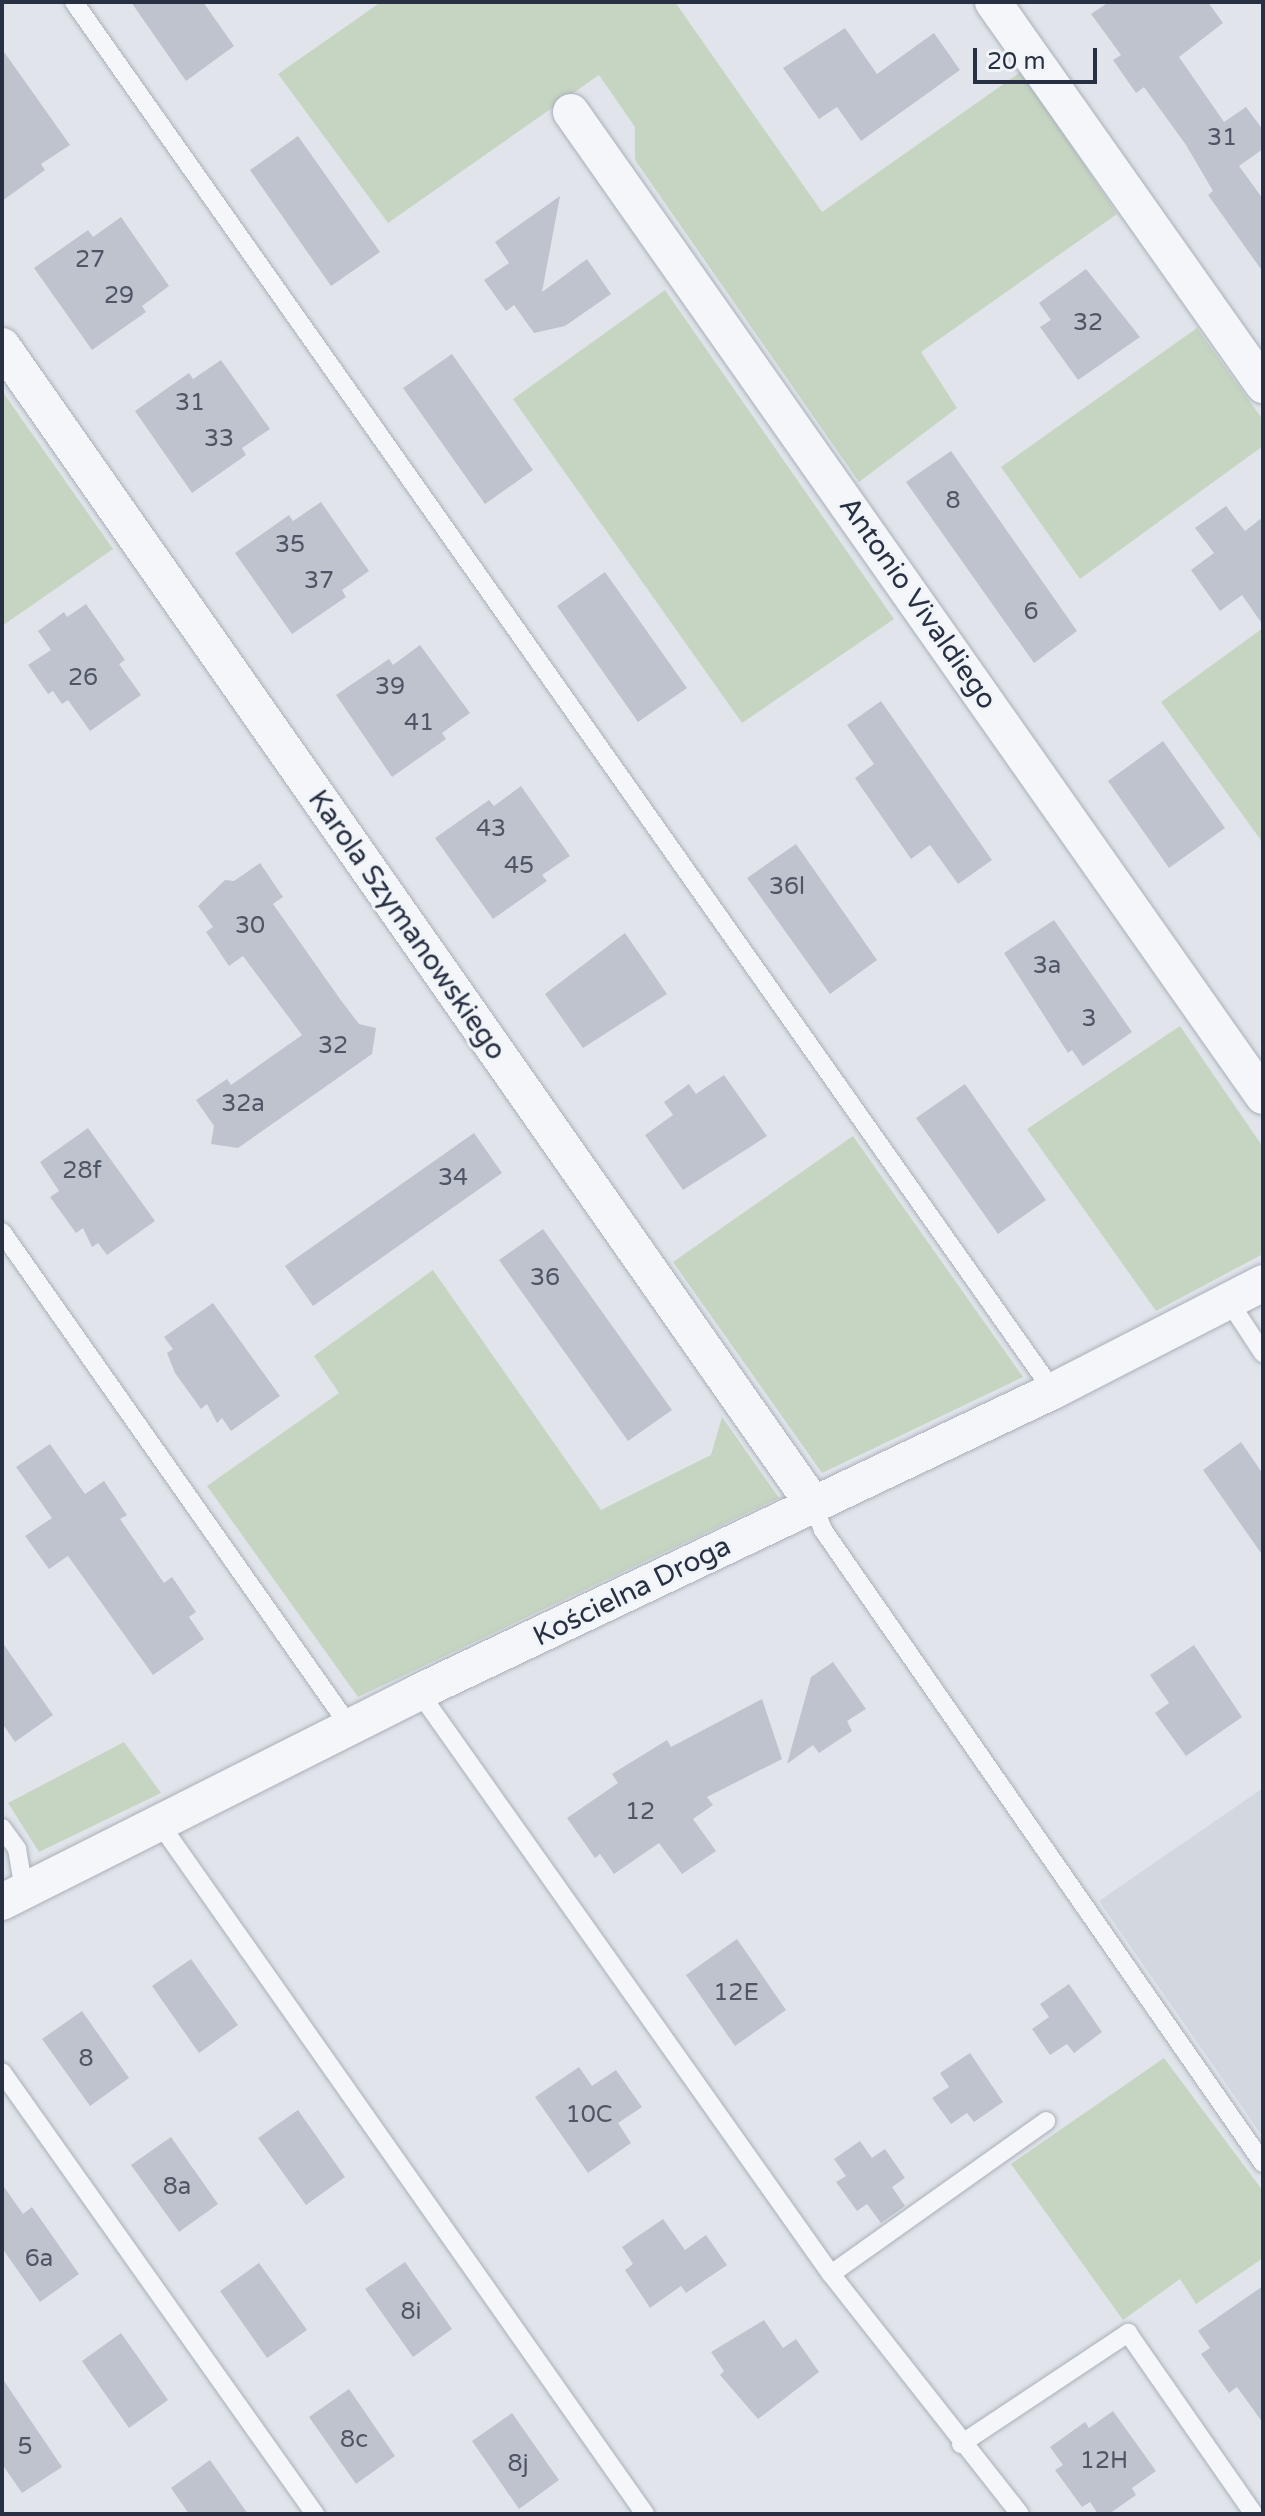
<!DOCTYPE html>
<html>
<head>
<meta charset="utf-8">
<style>
  body { margin:0 }
  #map { position:relative; width:1265px; height:2516px; overflow:hidden; background:#e1e5eb; font-family:"Varela Round",sans-serif }
  div>[style] { position:absolute }
  .built>* { inset:0; background:#d3d7e0 }
  .green>* { inset:0; background:#c6d5c2 }
  .building>* { inset:0; background:#bec3ce }
  .roads { filter:drop-shadow(0 0 2px #aaafb9) drop-shadow(0 0 2px #aaafb9) }
  .service>* { height:18px; margin:-9px; padding:0 9px; transform-origin:9px; border-radius:9px; background:#f4f6f9 }
  .minor>* { height:36px; margin:-18px; padding:0 18px; transform-origin:18px; border-radius:18px; background:#f4f6f9 }
  span { translate:-50% -50%; white-space:nowrap; text-align:center; line-height:1.15; -webkit-text-stroke:6px #f1f4f8; paint-order:stroke }
  .number-label { font-size:24px; color:#4e5666 }
  .number-label span { -webkit-text-stroke-width:0 }
  .street-label { font-size:28px; color:#283144 }
  .frame { position:absolute; inset:0; border:4px solid #283144; pointer-events:none }
  .scale { position:absolute; left:973px; top:48px; width:124px; height:36px; box-sizing:border-box; border:4px solid #283144; border-top:0; padding-left:10px; font-size:24px; line-height:28px; white-space:nowrap; color:#283144; -webkit-text-stroke:6px #f1f4f8; paint-order:stroke }
</style>
</head>
<body>
<div id="map">
  <div class="built">
    <i style="clip-path:polygon(1263px 1788px,1263px 2137px,1099px 1901px)"></i>
  </div>
  <div class="green">
    <i style="clip-path:polygon(381px 2px,675px 2px,822px 212px,1022px 71px,1117px 214px,921px 352px,957px 408px,859px 482px,635px 160px,635px 127px,599px 75px,388px 223px,278px 74px)"></i>
    <i style="clip-path:polygon(665px 290px,894px 619px,742px 723px,513px 399px)"></i>
    <i style="clip-path:polygon(1197px 328px,1263px 420px,1263px 446px,1080px 579px,1001px 467px)"></i>
    <i style="clip-path:polygon(2px 391px,113px 549px,2px 626px)"></i>
    <i style="clip-path:polygon(1263px 628px,1263px 843px,1161px 702px)"></i>
    <i style="clip-path:polygon(1180px 1026px,1263px 1147px,1263px 1254px,1156px 1311px,1027px 1129px)"></i>
    <i style="clip-path:polygon(853px 1136px,1023px 1377px,822px 1473px,673px 1262px)"></i>
    <i style="clip-path:polygon(433px 1270px,601px 1510px,711px 1455px,722px 1417px,779px 1498px,358px 1697px,207px 1486px,339px 1393px,314px 1356px)"></i>
    <i style="clip-path:polygon(124px 1742px,161px 1793px,39px 1852px,8px 1803px)"></i>
    <i style="clip-path:polygon(1164px 2058px,1263px 2191px,1263px 2258px,1196px 2304px,1180px 2279px,1123px 2320px,1011px 2164px)"></i>
  </div>
  <div class="building">
    <i style="clip-path:polygon(131px 2px,203px 2px,234px 46px,186px 81px)"></i>
    <i style="clip-path:polygon(1109px 2px,1208px 2px,1223px 23px,1179px 57px,1224px 122px,1246px 107px,1263px 130px,1263px 149px,1239px 166px,1263px 199px,1263px 272px,1208px 195px,1213px 191px,1186px 145px,1144px 87px,1136px 93px,1113px 60px,1121px 55px,1091px 14px)"></i>
    <i style="clip-path:polygon(845px 28px,877px 74px,934px 33px,960px 70px,861px 141px,837px 107px,819px 119px,783px 68px)"></i>
    <i style="clip-path:polygon(2px 49px,70px 145px,41px 164px,45px 170px,2px 201px)"></i>
    <i style="clip-path:polygon(298px 136px,380px 252px,331px 286px,250px 170px)"></i>
    <i style="clip-path:polygon(560px 196px,542px 292px,587px 259px,611px 294px,565px 326px,534px 333px,514px 305px,506px 311px,484px 280px,509px 263px,495px 242px)"></i>
    <i style="clip-path:polygon(121px 217px,169px 286px,142px 306px,146px 312px,92px 350px,34px 268px,88px 230px,93px 237px)"></i>
    <i style="clip-path:polygon(1086px 269px,1140px 337px,1078px 380px,1040px 327px,1051px 320px,1039px 303px)"></i>
    <i style="clip-path:polygon(452px 354px,533px 470px,485px 504px,403px 388px)"></i>
    <i style="clip-path:polygon(221px 360px,270px 429px,242px 448px,246px 455px,192px 493px,135px 411px,189px 373px,193px 379px)"></i>
    <i style="clip-path:polygon(951px 451px,1077px 631px,1034px 663px,906px 482px)"></i>
    <i style="clip-path:polygon(321px 502px,369px 571px,342px 590px,346px 597px,292px 634px,235px 553px,289px 515px,293px 521px)"></i>
    <i style="clip-path:polygon(1226px 506px,1245px 531px,1263px 517px,1263px 625px,1242px 595px,1220px 611px,1191px 570px,1214px 553px,1195px 528px)"></i>
    <i style="clip-path:polygon(605px 572px,687px 688px,638px 722px,557px 606px)"></i>
    <i style="clip-path:polygon(86px 604px,125px 660px,119px 664px,141px 695px,90px 731px,68px 700px,62px 704px,53px 691px,48px 694px,28px 665px,51px 650px,38px 631px,64px 612px,67px 617px)"></i>
    <i style="clip-path:polygon(420px 645px,470px 713px,442px 733px,446px 739px,392px 777px,336px 695px,389px 659px,393px 665px)"></i>
    <i style="clip-path:polygon(881px 701px,992px 860px,958px 884px,930px 845px,911px 859px,855px 778px,874px 764px,847px 725px)"></i>
    <i style="clip-path:polygon(1163px 741px,1225px 828px,1169px 868px,1108px 781px)"></i>
    <i style="clip-path:polygon(521px 786px,570px 856px,542px 875px,547px 881px,493px 919px,435px 838px,489px 800px,494px 806px)"></i>
    <i style="clip-path:polygon(796px 844px,877px 960px,830px 994px,747px 878px)"></i>
    <i style="clip-path:polygon(260px 863px,283px 897px,273px 904px,340px 999px,359px 1024px,376px 1028px,372px 1054px,238px 1148px,211px 1144px,214px 1126px,196px 1100px,227px 1079px,231px 1085px,302px 1035px,243px 956px,229px 966px,206px 932px,213px 927px,198px 906px,225px 880px,234px 881px)"></i>
    <i style="clip-path:polygon(1054px 920px,1132px 1032px,1083px 1066px,1072px 1050px,1068px 1053px,1004px 953px)"></i>
    <i style="clip-path:polygon(625px 933px,667px 994px,583px 1048px,545px 994px)"></i>
    <i style="clip-path:polygon(724px 1075px,767px 1136px,683px 1190px,645px 1135px,673px 1115px,664px 1102px,689px 1084px,696px 1094px)"></i>
    <i style="clip-path:polygon(965px 1084px,1046px 1200px,998px 1234px,916px 1118px)"></i>
    <i style="clip-path:polygon(88px 1128px,155px 1221px,107px 1255px,98px 1243px,92px 1247px,83px 1228px,76px 1233px,50px 1197px,59px 1191px,40px 1162px)"></i>
    <i style="clip-path:polygon(474px 1133px,502px 1173px,313px 1306px,285px 1266px)"></i>
    <i style="clip-path:polygon(543px 1229px,672px 1410px,628px 1441px,499px 1260px)"></i>
    <i style="clip-path:polygon(213px 1303px,280px 1396px,231px 1431px,222px 1418px,217px 1423px,207px 1404px,201px 1409px,175px 1373px,167px 1353px,173px 1349px,164px 1337px)"></i>
    <i style="clip-path:polygon(1241px 1442px,1263px 1474px,1263px 1556px,1203px 1470px)"></i>
    <i style="clip-path:polygon(50px 1444px,85px 1494px,104px 1481px,127px 1515px,120px 1519px,164px 1583px,172px 1577px,196px 1612px,189px 1617px,204px 1639px,153px 1675px,68px 1556px,49px 1569px,25px 1536px,52px 1518px,16px 1467px)"></i>
    <i style="clip-path:polygon(2px 1642px,53px 1715px,15px 1742px,2px 1723px)"></i>
    <i style="clip-path:polygon(1194px 1645px,1242px 1717px,1186px 1756px,1155px 1713px,1169px 1703px,1150px 1675px)"></i>
    <i style="clip-path:polygon(833px 1662px,866px 1709px,847px 1721px,852px 1731px,819px 1753px,813px 1745px,787px 1764px,811px 1677px)"></i>
    <i style="clip-path:polygon(762px 1699px,782px 1759px,707px 1797px,713px 1805px,693px 1819px,716px 1851px,682px 1874px,659px 1843px,614px 1874px,600px 1854px,595px 1858px,567px 1818px,618px 1783px,612px 1774px,667px 1740px,671px 1747px)"></i>
    <i style="clip-path:polygon(737px 1939px,786px 2010px,735px 2046px,686px 1975px)"></i>
    <i style="clip-path:polygon(191px 1959px,238px 2025px,199px 2053px,152px 1986px)"></i>
    <i style="clip-path:polygon(1069px 1984px,1102px 2032px,1074px 2053px,1067px 2044px,1050px 2055px,1032px 2029px,1049px 2017px,1040px 2004px)"></i>
    <i style="clip-path:polygon(82px 2011px,129px 2078px,90px 2106px,42px 2039px)"></i>
    <i style="clip-path:polygon(970px 2053px,1003px 2102px,974px 2122px,967px 2113px,951px 2124px,932px 2098px,949px 2087px,940px 2073px)"></i>
    <i style="clip-path:polygon(579px 2067px,592px 2086px,616px 2070px,642px 2107px,618px 2123px,631px 2143px,588px 2173px,535px 2097px)"></i>
    <i style="clip-path:polygon(298px 2110px,345px 2177px,306px 2205px,258px 2138px)"></i>
    <i style="clip-path:polygon(171px 2137px,218px 2204px,179px 2232px,131px 2165px)"></i>
    <i style="clip-path:polygon(860px 2141px,872px 2158px,885px 2149px,905px 2178px,892px 2187px,905px 2206px,881px 2223px,867px 2204px,857px 2211px,836px 2182px,846px 2176px,834px 2159px)"></i>
    <i style="clip-path:polygon(2px 2184px,23px 2214px,32px 2207px,79px 2274px,40px 2302px,2px 2248px)"></i>
    <i style="clip-path:polygon(663px 2219px,685px 2250px,706px 2235px,727px 2265px,686px 2293px,681px 2286px,650px 2308px,625px 2270px,633px 2264px,622px 2247px)"></i>
    <i style="clip-path:polygon(405px 2262px,452px 2329px,413px 2357px,365px 2289px)"></i>
    <i style="clip-path:polygon(259px 2263px,307px 2330px,267px 2358px,220px 2291px)"></i>
    <i style="clip-path:polygon(1263px 2286px,1263px 2423px,1237px 2387px,1229px 2393px,1201px 2354px,1210px 2348px,1198px 2331px)"></i>
    <i style="clip-path:polygon(764px 2320px,783px 2348px,796px 2339px,819px 2372px,758px 2419px,720px 2375px,724px 2371px,711px 2352px)"></i>
    <i style="clip-path:polygon(121px 2333px,168px 2400px,129px 2428px,82px 2361px)"></i>
    <i style="clip-path:polygon(2px 2378px,62px 2467px,22px 2493px,2px 2464px)"></i>
    <i style="clip-path:polygon(349px 2389px,395px 2456px,356px 2484px,309px 2417px)"></i>
    <i style="clip-path:polygon(1113px 2411px,1156px 2471px,1132px 2488px,1136px 2495px,1109px 2514px,1098px 2514px,1090px 2502px,1082px 2507px,1055px 2470px,1063px 2465px,1050px 2447px,1085px 2422px,1089px 2428px)"></i>
    <i style="clip-path:polygon(512px 2413px,559px 2480px,519px 2509px,472px 2441px)"></i>
    <i style="clip-path:polygon(210px 2460px,248px 2514px,189px 2514px,171px 2488px)"></i>
  </div>
  <div class="roads">
    <div class="service">
      <i style="left:74px;top:2px;width:1699px;rotate:54.82deg"></i>
      <i style="left:2px;top:1232px;width:605px;rotate:54.89deg"></i>
      <i style="left:1228px;top:1300px;width:64px;rotate:56.6deg"></i>
      <i style="left:813px;top:1504px;width:28px;rotate:69deg"></i>
      <i style="left:823px;top:1530px;width:771px;rotate:55.2deg"></i>
      <i style="left:419px;top:1692px;width:713px;rotate:54.71deg"></i>
      <i style="left:831px;top:2274px;width:305px;rotate:51.8deg"></i>
      <i style="left:158px;top:1821px;width:847px;rotate:54.9deg"></i>
      <i style="left:2px;top:1828px;width:26px;rotate:54deg"></i>
      <i style="left:17px;top:1849px;width:42px;rotate:80.3deg"></i>
      <i style="left:2px;top:2072px;width:542px;rotate:54.7deg"></i>
      <i style="left:831px;top:2274px;width:264px;rotate:-35.4deg"></i>
      <i style="left:961px;top:2444px;width:201px;rotate:-33.6deg"></i>
      <i style="left:1128px;top:2333px;width:221px;rotate:55.2deg"></i>
    </div>
    <div class="minor">
      <i style="left:993px;top:2px;width:469px;rotate:54.8deg"></i>
      <i style="left:571px;top:112px;width:1203px;rotate:54.88deg"></i>
      <i style="left:2px;top:346px;width:1414px;rotate:54.99deg"></i>
      <i style="left:2px;top:1902px;width:467px;rotate:-26.7deg"></i>
      <i style="left:419px;top:1692px;width:702px;rotate:-25.4deg"></i>
      <i style="left:1053px;top:1391px;width:236px;rotate:-27.2deg"></i>
    </div>
  </div>
  <div class="number-label">
    <span style="left:1222px;top:138px">31</span>
    <span style="left:90px;top:260px">27</span>
    <span style="left:119px;top:296px">29</span>
    <span style="left:1088px;top:323px">32</span>
    <span style="left:190px;top:403px">31</span>
    <span style="left:219px;top:439px">33</span>
    <span style="left:953px;top:501px">8</span>
    <span style="left:290px;top:545px">35</span>
    <span style="left:319px;top:581px">37</span>
    <span style="left:1031px;top:612px">6</span>
    <span style="left:83px;top:678px">26</span>
    <span style="left:390px;top:687px">39</span>
    <span style="left:419px;top:723px">41</span>
    <span style="left:491px;top:829px">43</span>
    <span style="left:519px;top:866px">45</span>
    <span style="left:787px;top:887px">36l</span>
    <span style="left:250px;top:926px">30</span>
    <span style="left:1047px;top:966px">3a</span>
    <span style="left:1089px;top:1019px">3</span>
    <span style="left:333px;top:1046px">32</span>
    <span style="left:243px;top:1104px">32a</span>
    <span style="left:82px;top:1171px">28f</span>
    <span style="left:453px;top:1178px">34</span>
    <span style="left:545px;top:1278px">36</span>
    <span style="left:640px;top:1812px">12</span>
    <span style="left:736px;top:1993px">12E</span>
    <span style="left:86px;top:2059px">8</span>
    <span style="left:589px;top:2115px">10C</span>
    <span style="left:177px;top:2187px">8a</span>
    <span style="left:39px;top:2259px">6a</span>
    <span style="left:411px;top:2312px">8i</span>
    <span style="left:354px;top:2440px">8c</span>
    <span style="left:25px;top:2447px">5</span>
    <span style="left:1104px;top:2461px">12H</span>
    <span style="left:518px;top:2464px">8j</span>
  </div>
  <div class="street-label">
    <span style="left:918px;top:603px;rotate:55deg">Antonio Vivaldiego</span>
    <span style="left:407px;top:925px;rotate:55deg">Karola Szymanowskiego</span>
    <span style="left:632px;top:1591px;rotate:-26deg">Kościelna Droga</span>
  </div>
  <div class="frame"></div>
  <div class="scale">20 m</div>
</div>
</body>
</html>
